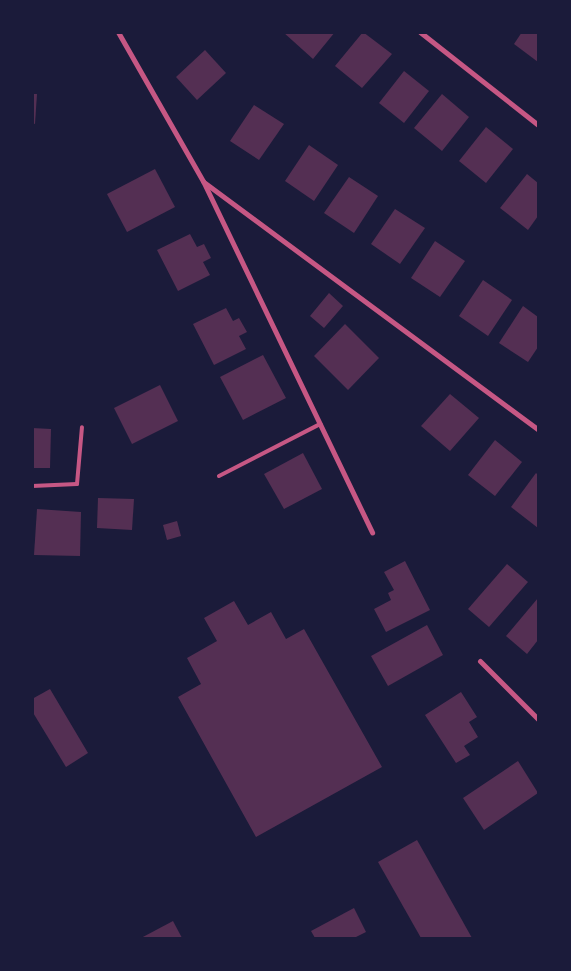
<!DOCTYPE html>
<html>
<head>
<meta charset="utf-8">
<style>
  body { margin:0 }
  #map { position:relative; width:571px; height:971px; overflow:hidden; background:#1b1b3a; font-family:Lato,sans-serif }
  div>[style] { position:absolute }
  .building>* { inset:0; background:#542f53 }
  .service>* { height:4px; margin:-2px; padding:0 2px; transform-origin:2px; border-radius:2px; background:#c65784 }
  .minor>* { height:5px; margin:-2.5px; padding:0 2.5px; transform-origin:2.5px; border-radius:2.5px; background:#c65784 }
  span { translate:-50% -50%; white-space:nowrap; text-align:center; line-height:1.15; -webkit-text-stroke:4.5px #1b1b3a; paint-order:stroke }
  .frame { position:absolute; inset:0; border:34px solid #1b1b3a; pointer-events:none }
</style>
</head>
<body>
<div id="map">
  <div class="building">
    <i style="clip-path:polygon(283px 32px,335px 32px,313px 59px)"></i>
    <i style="clip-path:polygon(363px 32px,392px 54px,362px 88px,335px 66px)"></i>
    <i style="clip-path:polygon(522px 32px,538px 32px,538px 62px,514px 44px)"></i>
    <i style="clip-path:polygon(205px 50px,226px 73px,197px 100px,176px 77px)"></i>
    <i style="clip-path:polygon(404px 71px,429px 91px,404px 123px,379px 103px)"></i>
    <i style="clip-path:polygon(32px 94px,37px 94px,35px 124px,32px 123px)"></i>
    <i style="clip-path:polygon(442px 94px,469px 117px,442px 151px,414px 128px)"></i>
    <i style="clip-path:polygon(254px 105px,284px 124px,259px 160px,230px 141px)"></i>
    <i style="clip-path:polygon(486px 127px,513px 149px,486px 183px,459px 161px)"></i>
    <i style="clip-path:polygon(309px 145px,338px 165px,314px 201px,285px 181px)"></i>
    <i style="clip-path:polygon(155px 169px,175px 207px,127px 232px,107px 194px)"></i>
    <i style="clip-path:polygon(527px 174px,538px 183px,538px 216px,528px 230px,500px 208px)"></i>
    <i style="clip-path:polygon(349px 177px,378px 196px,354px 233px,324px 213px)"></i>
    <i style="clip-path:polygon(395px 209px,425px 228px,400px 264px,371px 244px)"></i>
    <i style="clip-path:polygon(190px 234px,197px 247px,204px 244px,211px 258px,203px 262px,210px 275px,178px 291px,157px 250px)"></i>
    <i style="clip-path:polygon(435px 241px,465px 261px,440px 297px,411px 278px)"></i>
    <i style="clip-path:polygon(483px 280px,512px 300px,488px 336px,459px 316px)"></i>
    <i style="clip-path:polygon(329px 293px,343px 306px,324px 328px,310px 316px)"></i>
    <i style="clip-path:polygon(523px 306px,538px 317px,538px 347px,528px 362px,499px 343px)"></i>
    <i style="clip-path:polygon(226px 308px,233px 321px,239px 318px,247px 332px,239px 336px,246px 349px,214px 365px,193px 324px)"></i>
    <i style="clip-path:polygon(345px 324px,379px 358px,348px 390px,314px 356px)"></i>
    <i style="clip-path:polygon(263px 355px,286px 398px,243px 420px,220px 377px)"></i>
    <i style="clip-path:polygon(160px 385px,178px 421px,132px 444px,114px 408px)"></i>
    <i style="clip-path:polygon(450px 394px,479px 418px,450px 451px,421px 426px)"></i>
    <i style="clip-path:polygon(32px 428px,51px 429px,50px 468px,32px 468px)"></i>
    <i style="clip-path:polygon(495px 440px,522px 462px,495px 496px,468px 475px)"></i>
    <i style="clip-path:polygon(303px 453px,322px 489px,284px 509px,264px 474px)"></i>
    <i style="clip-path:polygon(536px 473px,538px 475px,538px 528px,511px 507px)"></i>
    <i style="clip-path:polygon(98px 498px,134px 499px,132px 530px,97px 528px)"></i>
    <i style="clip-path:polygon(37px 509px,81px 512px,80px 556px,34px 555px)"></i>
    <i style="clip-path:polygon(177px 521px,181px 536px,167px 540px,163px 525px)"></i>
    <i style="clip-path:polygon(405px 561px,430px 610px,386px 632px,374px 609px,391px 600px,388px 593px,394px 590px,384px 572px)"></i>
    <i style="clip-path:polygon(507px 564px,528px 582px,489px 627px,468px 609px)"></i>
    <i style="clip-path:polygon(538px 598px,538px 640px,527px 654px,506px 636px)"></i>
    <i style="clip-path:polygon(234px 601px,248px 625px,271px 612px,286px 639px,304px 629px,382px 767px,256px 837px,178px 697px,201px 684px,187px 658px,217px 641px,204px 618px)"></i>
    <i style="clip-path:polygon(427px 625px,443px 655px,388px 686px,371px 656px)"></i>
    <i style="clip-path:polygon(50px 689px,88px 753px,66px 767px,32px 711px,32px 699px)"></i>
    <i style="clip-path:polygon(461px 692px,477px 717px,469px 722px,478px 737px,464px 746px,470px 755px,456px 763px,425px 715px)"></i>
    <i style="clip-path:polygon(518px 761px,538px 793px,484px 830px,463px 798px)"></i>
    <i style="clip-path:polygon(417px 840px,421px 847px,472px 938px,421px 938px,378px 862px)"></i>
    <i style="clip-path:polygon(354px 908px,366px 932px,354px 938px,315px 938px,311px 931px)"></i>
    <i style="clip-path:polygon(173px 921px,182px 938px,141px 938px)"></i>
  </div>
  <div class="service">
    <i style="left:219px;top:476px;width:114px;rotate:-27.2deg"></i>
    <i style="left:32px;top:486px;width:45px;rotate:-2.5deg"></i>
    <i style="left:77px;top:484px;width:57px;rotate:-85deg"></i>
  </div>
  <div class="minor">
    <i style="left:118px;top:32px;width:172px;rotate:60.3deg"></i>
    <i style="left:203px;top:181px;width:390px;rotate:64.3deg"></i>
    <i style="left:420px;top:32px;width:150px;rotate:38.2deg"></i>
    <i style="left:205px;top:183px;width:414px;rotate:36.5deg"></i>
    <i style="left:480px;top:661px;width:82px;rotate:45deg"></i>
  </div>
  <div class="frame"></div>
</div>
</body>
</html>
